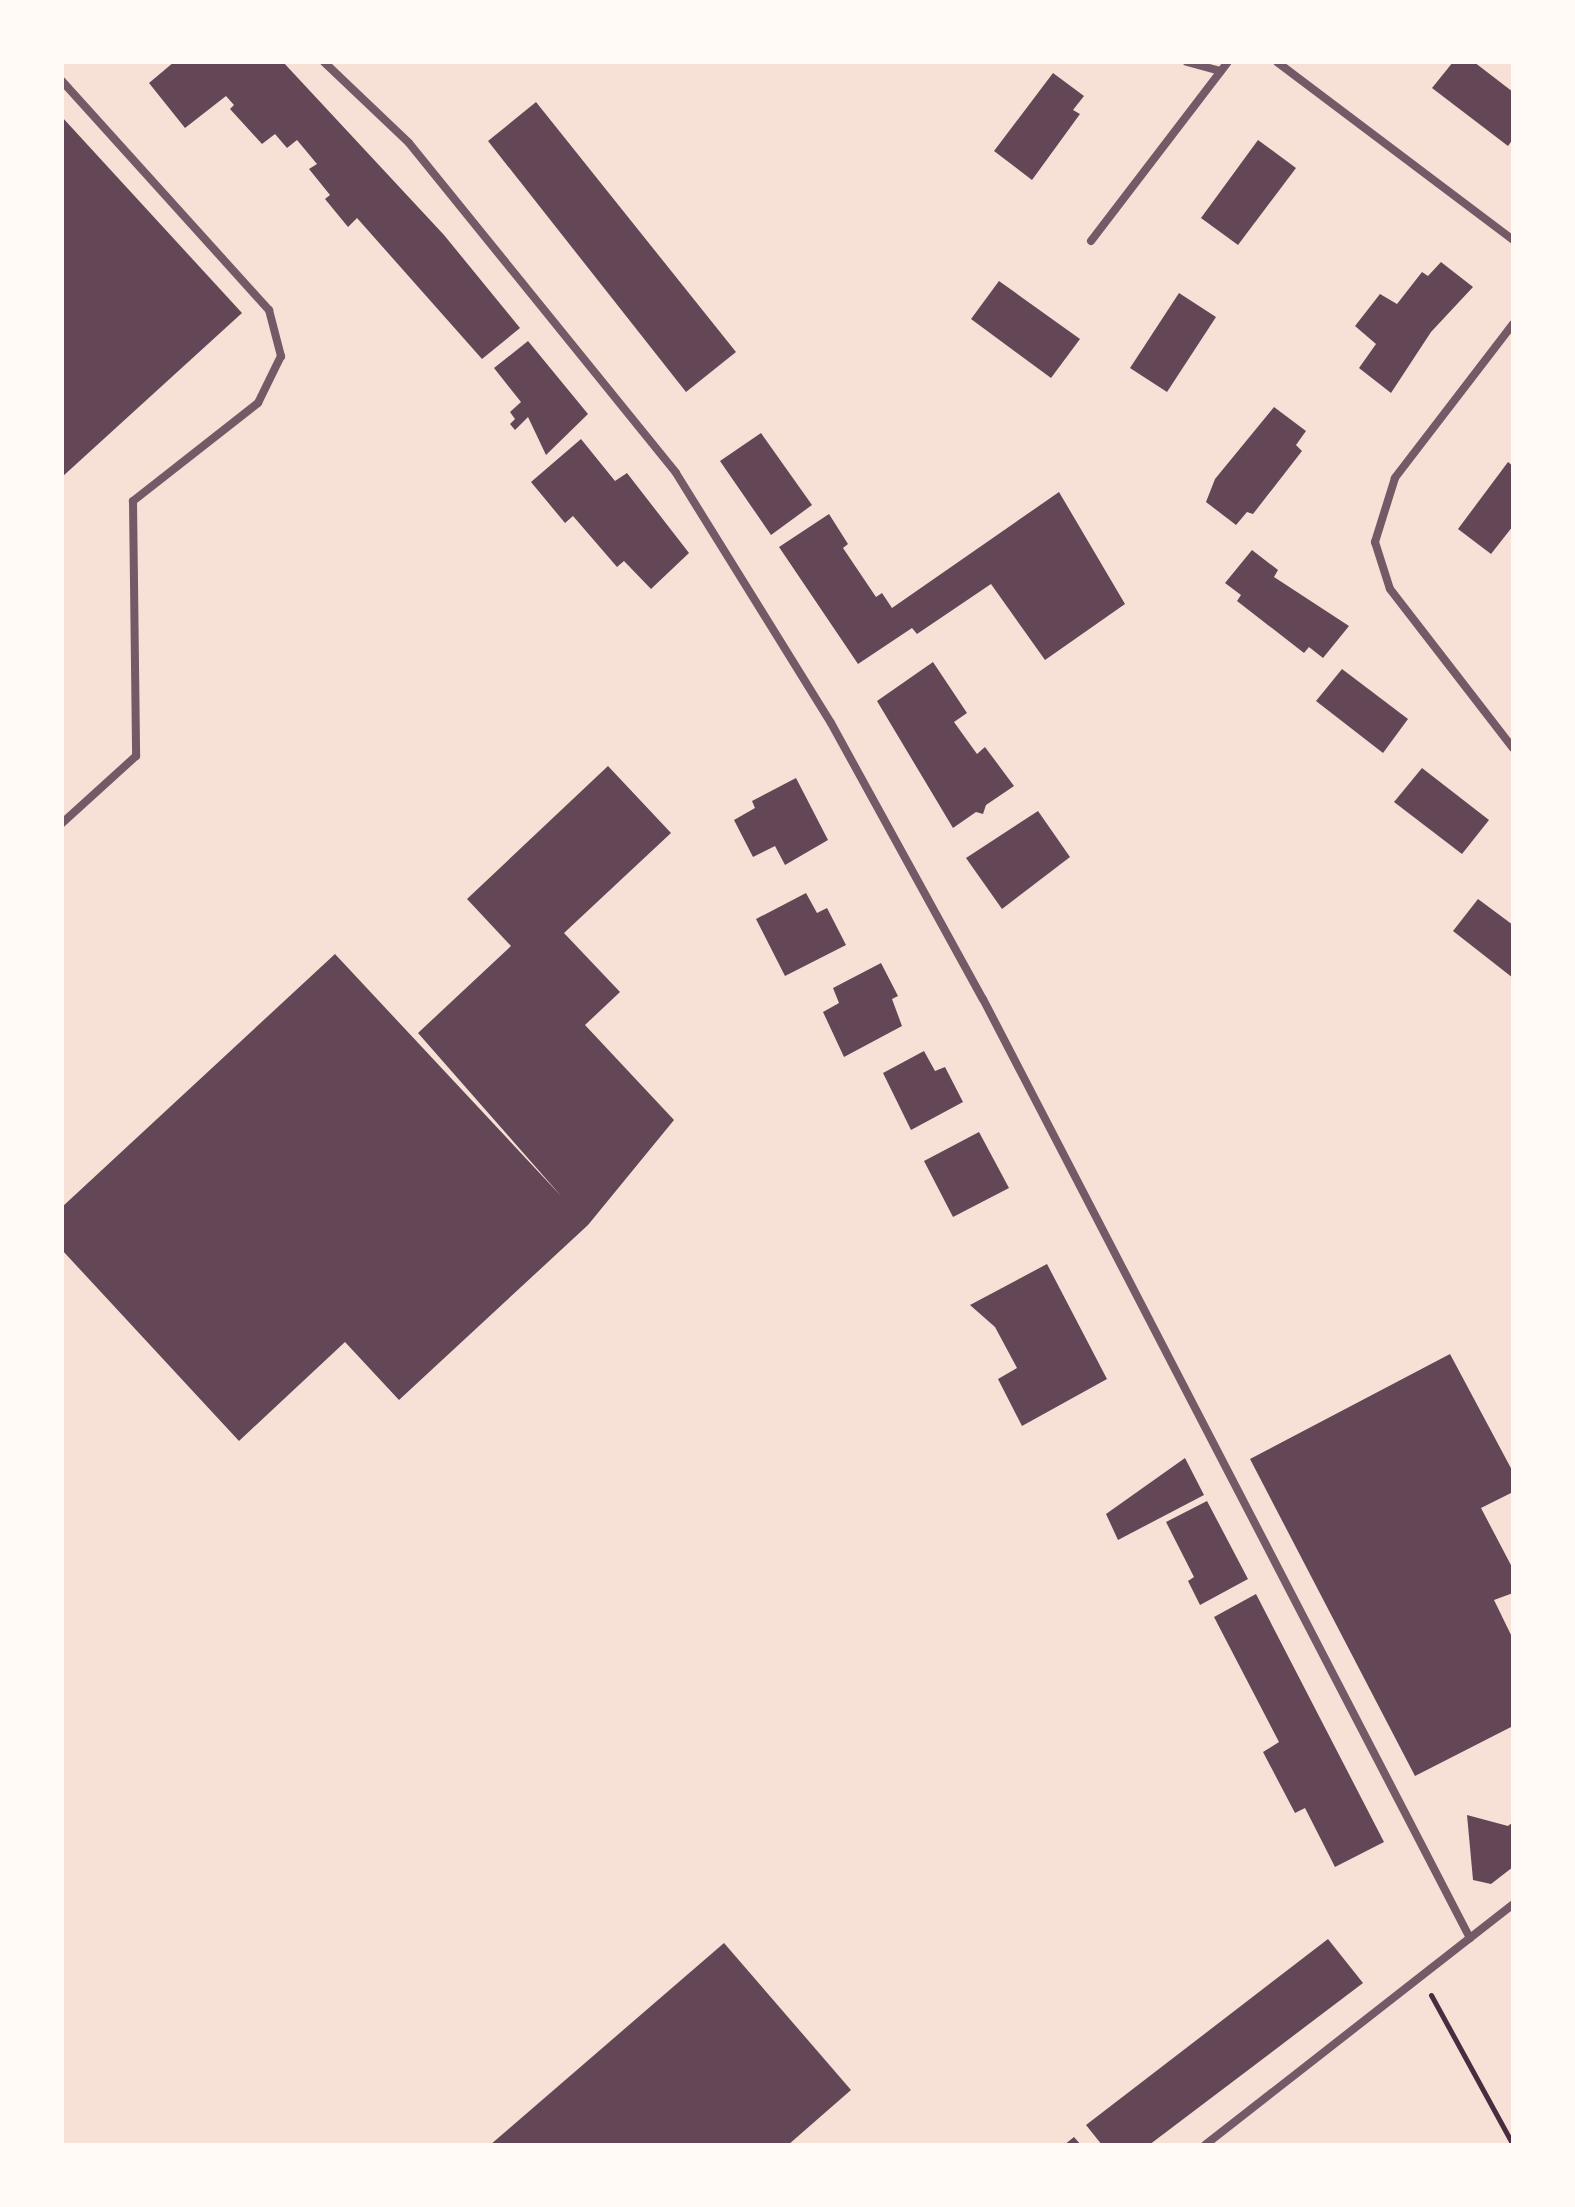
<!DOCTYPE html>
<html>
<head>
<meta charset="utf-8">
<style>
  body { margin:0 }
  #map { position:relative; width:1575px; height:2207px; overflow:hidden; background:#f7e1d7; font-family:Manrope,sans-serif }
  div>[style] { position:absolute }
  .building>* { inset:0; background:#644757 }
  .path>* { height:5px; margin:-2.5px; padding:0 2.5px; transform-origin:2.5px; border-radius:2.5px; background:#4a2c40 }
  .minor>* { height:8px; margin:-4px; padding:0 4px; transform-origin:4px; border-radius:4px; background:#755966 }
  span { translate:-50% -50%; white-space:nowrap; text-align:center; line-height:1.15; -webkit-text-stroke:8px #fffaf5; paint-order:stroke }
  .frame { position:absolute; inset:0; border:64px solid #fffaf5; pointer-events:none }
</style>
</head>
<body>
<div id="map">
  <div class="building">
    <i style="clip-path:polygon(174px 62px,283px 62px,444px 235px,520px 328px,482px 359px,357px 218px,348px 227px,325px 199px,330px 195px,309px 169px,317px 164px,297px 140px,287px 148px,275px 134px,262px 144px,230px 109px,234px 105px,226px 96px,185px 128px,149px 83px)"></i>
    <i style="clip-path:polygon(1453px 62px,1474px 62px,1513px 92px,1513px 139px,1508px 146px,1432px 88px)"></i>
    <i style="clip-path:polygon(1053px 73px,1084px 96px,1073px 110px,1080px 114px,1032px 180px,994px 151px)"></i>
    <i style="clip-path:polygon(536px 102px,736px 352px,686px 392px,488px 141px)"></i>
    <i style="clip-path:polygon(62px 117px,242px 313px,62px 477px)"></i>
    <i style="clip-path:polygon(1258px 140px,1296px 168px,1238px 245px,1201px 218px)"></i>
    <i style="clip-path:polygon(1441px 262px,1473px 287px,1431px 332px,1391px 393px,1359px 368px,1376px 344px,1355px 326px,1380px 294px,1397px 304px,1422px 272px,1428px 276px)"></i>
    <i style="clip-path:polygon(999px 281px,1080px 339px,1051px 378px,971px 319px)"></i>
    <i style="clip-path:polygon(1179px 293px,1216px 317px,1167px 392px,1130px 368px)"></i>
    <i style="clip-path:polygon(528px 341px,588px 414px,546px 455px,528px 417px,515px 430px,510px 424px,515px 419px,510px 412px,521px 402px,494px 368px)"></i>
    <i style="clip-path:polygon(1274px 407px,1306px 431px,1296px 445px,1302px 451px,1253px 514px,1247px 512px,1236px 525px,1206px 502px,1215px 479px)"></i>
    <i style="clip-path:polygon(761px 433px,812px 505px,771px 535px,720px 461px)"></i>
    <i style="clip-path:polygon(581px 439px,615px 481px,627px 473px,689px 553px,651px 589px,624px 561px,617px 567px,573px 516px,565px 523px,531px 482px)"></i>
    <i style="clip-path:polygon(1508px 462px,1513px 466px,1513px 526px,1491px 554px,1458px 529px)"></i>
    <i style="clip-path:polygon(1059px 492px,1125px 604px,1045px 660px,991px 584px,917px 634px,912px 628px,858px 664px,779px 547px,829px 514px,848px 544px,843px 548px,876px 597px,882px 593px,892px 608px)"></i>
    <i style="clip-path:polygon(1252px 550px,1278px 570px,1274px 577px,1349px 626px,1323px 658px,1309px 647px,1304px 653px,1237px 601px,1241px 595px,1225px 583px)"></i>
    <i style="clip-path:polygon(933px 662px,967px 713px,954px 722px,977px 754px,985px 747px,1014px 786px,986px 805px,983px 814px,976px 812px,953px 828px,877px 701px)"></i>
    <i style="clip-path:polygon(1342px 669px,1408px 719px,1383px 753px,1316px 701px)"></i>
    <i style="clip-path:polygon(608px 766px,671px 833px,564px 933px,620px 992px,585px 1025px,674px 1120px,588px 1225px,399px 1400px,345px 1342px,239px 1441px,62px 1250px,62px 1207px,335px 954px,562px 1197px,418px 1033px,511px 946px,467px 899px)"></i>
    <i style="clip-path:polygon(1422px 768px,1489px 820px,1462px 854px,1394px 802px)"></i>
    <i style="clip-path:polygon(796px 778px,828px 840px,785px 865px,775px 846px,753px 857px,734px 820px,755px 808px,752px 801px)"></i>
    <i style="clip-path:polygon(1038px 811px,1070px 857px,1002px 909px,966px 858px)"></i>
    <i style="clip-path:polygon(806px 893px,817px 913px,827px 908px,846px 945px,785px 976px,756px 919px)"></i>
    <i style="clip-path:polygon(1478px 899px,1513px 925px,1513px 978px,1453px 931px)"></i>
    <i style="clip-path:polygon(881px 963px,898px 996px,892px 999px,902px 1026px,844px 1057px,823px 1012px,839px 1003px,833px 988px)"></i>
    <i style="clip-path:polygon(924px 1051px,935px 1071px,945px 1067px,963px 1102px,911px 1130px,883px 1073px)"></i>
    <i style="clip-path:polygon(979px 1132px,1009px 1188px,953px 1217px,924px 1161px)"></i>
    <i style="clip-path:polygon(1047px 1264px,1107px 1379px,1022px 1426px,998px 1379px,1017px 1368px,995px 1327px,970px 1305px)"></i>
    <i style="clip-path:polygon(1450px 1354px,1513px 1472px,1513px 1492px,1481px 1508px,1513px 1569px,1513px 1593px,1494px 1600px,1513px 1639px,1513px 1726px,1415px 1776px,1250px 1459px)"></i>
    <i style="clip-path:polygon(1185px 1458px,1204px 1495px,1118px 1540px,1106px 1514px)"></i>
    <i style="clip-path:polygon(1207px 1501px,1248px 1579px,1200px 1605px,1188px 1581px,1194px 1577px,1166px 1522px)"></i>
    <i style="clip-path:polygon(1256px 1594px,1384px 1842px,1335px 1867px,1305px 1808px,1295px 1813px,1263px 1752px,1279px 1742px,1214px 1617px)"></i>
    <i style="clip-path:polygon(1467px 1815px,1508px 1826px,1513px 1822px,1513px 1867px,1491px 1884px,1473px 1880px)"></i>
    <i style="clip-path:polygon(1328px 1939px,1363px 1983px,1149px 2145px,1102px 2145px,1086px 2125px)"></i>
    <i style="clip-path:polygon(724px 1943px,851px 2090px,788px 2145px,490px 2145px)"></i>
    <i style="clip-path:polygon(1074px 2137px,1081px 2145px,1064px 2145px)"></i>
  </div>
  <div class="path">
    <i style="left:1431px;top:1995px;width:171px;rotate:61.3deg"></i>
  </div>
  <div class="minor">
    <i style="left:324px;top:62px;width:117px;rotate:43.6deg"></i>
    <i style="left:409px;top:143px;width:424px;rotate:51deg"></i>
    <i style="left:676px;top:473px;width:294px;rotate:58.2deg"></i>
    <i style="left:831px;top:723px;width:315px;rotate:61.2deg"></i>
    <i style="left:983px;top:999px;width:1058px;rotate:62.59deg"></i>
    <i style="left:1187px;top:62px;width:35px;rotate:15deg"></i>
    <i style="left:1277px;top:62px;width:296px;rotate:37deg"></i>
    <i style="left:62px;top:81px;width:309px;rotate:47.9deg"></i>
    <i style="left:269px;top:310px;width:48px;rotate:75.4deg"></i>
    <i style="left:281px;top:356px;width:52px;rotate:116.1deg"></i>
    <i style="left:258px;top:403px;width:159px;rotate:141.9deg"></i>
    <i style="left:133px;top:501px;width:255px;rotate:89.3deg"></i>
    <i style="left:136px;top:756px;width:100px;rotate:137.8deg"></i>
    <i style="left:1091px;top:241px;width:225px;rotate:-52.6deg"></i>
    <i style="left:1513px;top:324px;width:194px;rotate:127.5deg"></i>
    <i style="left:1395px;top:478px;width:67px;rotate:107.4deg"></i>
    <i style="left:1375px;top:542px;width:49px;rotate:72.3deg"></i>
    <i style="left:1390px;top:589px;width:201px;rotate:52.3deg"></i>
    <i style="left:1205px;top:2145px;width:391px;rotate:-38deg"></i>
  </div>
  <div class="frame"></div>
</div>
</body>
</html>
